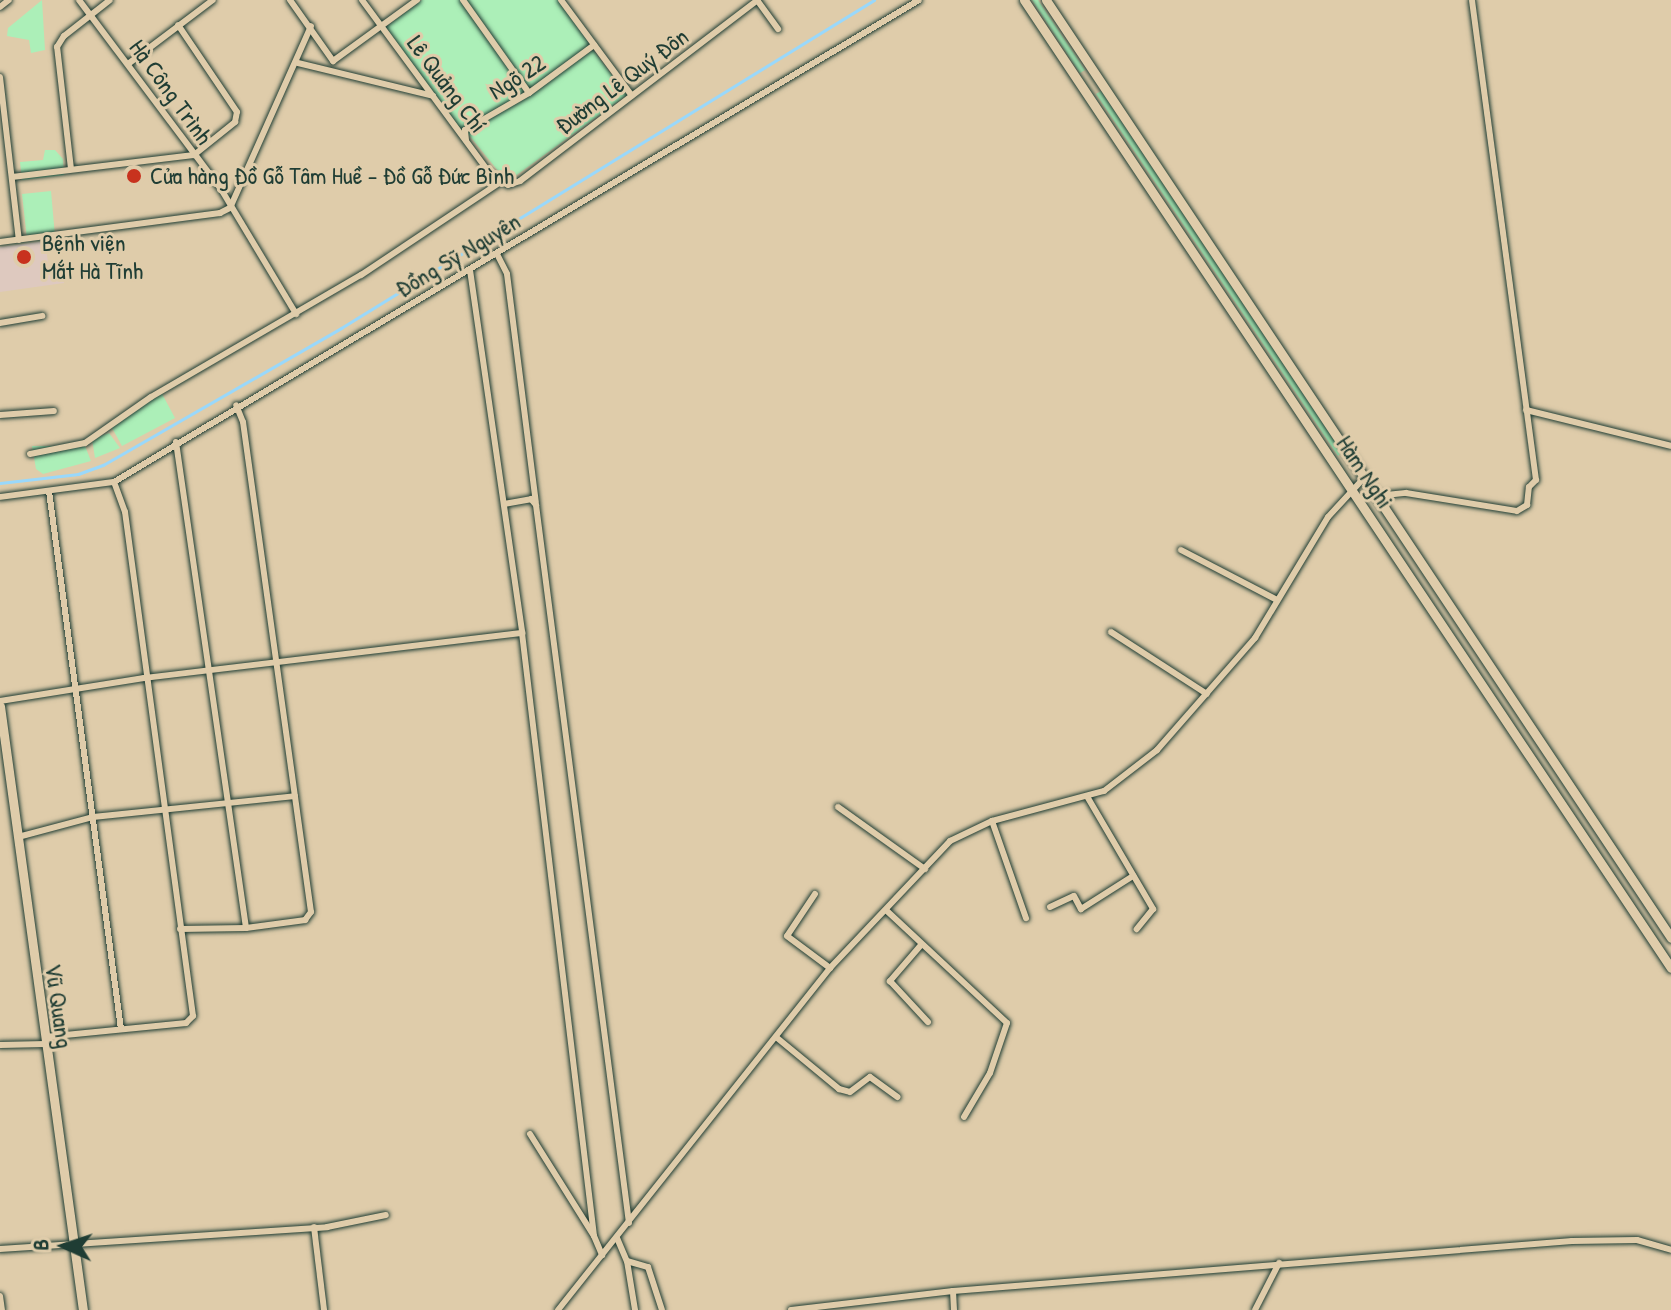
<!DOCTYPE html>
<html>
<head>
<meta charset="utf-8">
<style>
  body { margin:0 }
  #map { position:relative; width:1671px; height:1310px; overflow:hidden; background:#dfccaa; font-family:"Patrick Hand",sans-serif }
  div>[style] { position:absolute }
  .built>* { inset:0; background:#dec9bf }
  .green>* { inset:0; background:#acefb8 }
  .stream>* { height:3px; margin:-1.5px; padding:0 1.5px; transform-origin:1.5px; border-radius:1.5px; background:#99d8fb }
  .roads { filter:drop-shadow(0 0 2px #1f3d34) drop-shadow(0 0 2px #1f3d34) }
  .street>* { height:6px; margin:-3px; padding:0 3px; transform-origin:3px; border-radius:3px; background:#dfccaa }
  .secondary>* { height:9px; margin:-4.5px; padding:0 4.5px; transform-origin:4.5px; border-radius:4.5px; background:#dfccaa }
  .dots>* { width:22px; height:22px; translate:-50% -50%; box-sizing:border-box; border:4px solid #dfccaa; border-radius:50% }
  span { translate:-50% -50%; white-space:nowrap; text-align:center; line-height:1.15; -webkit-text-stroke:6px #dfccaa; paint-order:stroke }
  .street-label { font-size:24px; color:#1f3d34 }
  .poi-label { font-size:24px; color:#1f3d34 }
  .left { translate:0 -50%; text-align:left }
  .north { position:absolute; left:24px; top:1206px; width:80px; height:80px; -webkit-text-stroke:6px #dfccaa; paint-order:stroke; rotate:273deg; font-size:22px; font-weight:700; line-height:32px; text-align:center; color:#1f3d34 }
  .north::after { content:''; display:block; margin:auto; width:28px; height:36px; background:#1f3d34; clip-path:polygon(50% 0,100% 100%,50% 72%,0 100%) }
</style>
</head>
<body>
<div id="map">
  <div class="built">
    <i style="clip-path:polygon(45px 241px,49px 269px,62px 267px,64px 283px,0 292px,0 247px)"></i>
  </div>
  <div class="green">
    <i style="clip-path:polygon(42px 0,45px 50px,31px 53px,29px 40px,7px 36px,8px 28px)"></i>
    <i style="clip-path:polygon(422px 0,559px 0,592px 47px,572px 64px,593px 50px,627px 95px,507px 182px,469px 135px,464px 138px,383px 29px)"></i>
    <i style="clip-path:polygon(1032px 0,1038px 0,1085px 70px,1080px 73px)"></i>
    <i style="clip-path:polygon(1101px 91px,1342px 452px,1338px 456px,1096px 94px)"></i>
    <i style="clip-path:polygon(45px 150px,55px 150px,63px 159px,64px 175px,22px 180px,20px 162px,43px 160px)"></i>
    <i style="clip-path:polygon(51px 191px,55px 236px,27px 239px,22px 194px)"></i>
    <i style="clip-path:polygon(161px 392px,175px 418px,122px 446px,111px 426px)"></i>
    <i style="clip-path:polygon(109px 433px,120px 448px,95px 458px,92px 439px)"></i>
    <i style="clip-path:polygon(32px 446px,85px 446px,91px 461px,43px 474px,36px 469px)"></i>
  </div>
  <div class="stream">
    <i style="left:0;top:483px;width:79px;rotate:-6.6deg"></i>
    <i style="left:78px;top:474px;width:27px;rotate:-20deg"></i>
    <i style="left:103px;top:465px;width:275px;rotate:-29.9deg"></i>
    <i style="left:341px;top:328px;width:626px;rotate:-31.61deg"></i>
  </div>
  <div class="roads">
    <div class="street">
      <i style="left:79px;top:0;width:236px;rotate:53.1deg"></i>
      <i style="left:221px;top:189px;width:146px;rotate:59deg"></i>
      <i style="left:290px;top:0;width:75px;rotate:54.8deg"></i>
      <i style="left:333px;top:61px;width:104px;rotate:-36deg"></i>
      <i style="left:362px;top:0;width:214px;rotate:53.6deg"></i>
      <i style="left:489px;top:172px;width:23px;rotate:34deg"></i>
      <i style="left:508px;top:185px;width:13px;rotate:-18deg"></i>
      <i style="left:520px;top:181px;width:299px;rotate:-37.3deg"></i>
      <i style="left:463px;top:0;width:114px;rotate:54.6deg"></i>
      <i style="left:561px;top:0;width:119px;rotate:53.5deg"></i>
      <i style="left:757px;top:0;width:36px;rotate:54deg"></i>
      <i style="left:0;top:7px;width:11px;rotate:-38deg"></i>
      <i style="left:298px;top:63px;width:139px;rotate:13.7deg"></i>
      <i style="left:128px;top:64px;width:106px;rotate:-37deg"></i>
      <i style="left:0;top:77px;width:164px;rotate:83.4deg"></i>
      <i style="left:466px;top:140px;width:10px;rotate:-96deg"></i>
      <i style="left:465px;top:130px;width:74px;rotate:-30deg"></i>
      <i style="left:529px;top:93px;width:81px;rotate:-36.4deg"></i>
      <i style="left:71px;top:169px;width:123px;rotate:-96.5deg"></i>
      <i style="left:57px;top:47px;width:13px;rotate:-58deg"></i>
      <i style="left:64px;top:36px;width:58px;rotate:-38deg"></i>
      <i style="left:12px;top:177px;width:183px;rotate:-6.9deg"></i>
      <i style="left:194px;top:155px;width:53px;rotate:-38.8deg"></i>
      <i style="left:235px;top:122px;width:10px;rotate:-79deg"></i>
      <i style="left:237px;top:112px;width:105px;rotate:-124.1deg"></i>
      <i style="left:230px;top:208px;width:199px;rotate:-66deg"></i>
      <i style="left:0;top:242px;width:222px;rotate:-7.5deg"></i>
      <i style="left:220px;top:213px;width:11px;rotate:-27deg"></i>
      <i style="left:497px;top:254px;width:22px;rotate:63deg"></i>
      <i style="left:507px;top:274px;width:230px;rotate:82.8deg"></i>
      <i style="left:470px;top:270px;width:367px;rotate:81.8deg"></i>
      <i style="left:522px;top:633px;width:607px;rotate:83.19deg"></i>
      <i style="left:594px;top:1236px;width:21px;rotate:67deg"></i>
      <i style="left:0;top:323px;width:43px;rotate:-9.5deg"></i>
      <i style="left:1526px;top:410px;width:149px;rotate:13.9deg"></i>
      <i style="left:0;top:415px;width:54px;rotate:-4.2deg"></i>
      <i style="left:176px;top:442px;width:491px;rotate:81.8deg"></i>
      <i style="left:30px;top:454px;width:56px;rotate:-11.3deg"></i>
      <i style="left:85px;top:443px;width:80px;rotate:-34.9deg"></i>
      <i style="left:151px;top:397px;width:243px;rotate:-30.2deg"></i>
      <i style="left:361px;top:275px;width:166px;rotate:-33.7deg"></i>
      <i style="left:49px;top:491px;width:543px;rotate:82.38deg"></i>
      <i style="left:1376px;top:496px;width:30px;rotate:-6deg"></i>
      <i style="left:1406px;top:493px;width:112px;rotate:9.2deg"></i>
      <i style="left:1517px;top:511px;width:12px;rotate:-31deg"></i>
      <i style="left:1527px;top:505px;width:18px;rotate:-84deg"></i>
      <i style="left:1529px;top:487px;width:10px;rotate:-45deg"></i>
      <i style="left:1536px;top:480px;width:484px;rotate:-97.6deg"></i>
      <i style="left:0;top:497px;width:115px;rotate:-7.5deg"></i>
      <i style="left:114px;top:482px;width:938px;rotate:-30.91deg"></i>
      <i style="left:504px;top:504px;width:27px;rotate:-10deg"></i>
      <i style="left:531px;top:499px;width:8px;rotate:50deg"></i>
      <i style="left:536px;top:505px;width:724px;rotate:82.62deg"></i>
      <i style="left:1181px;top:550px;width:108px;rotate:27.5deg"></i>
      <i style="left:1111px;top:632px;width:114px;rotate:32.9deg"></i>
      <i style="left:0;top:701px;width:146px;rotate:-9.1deg"></i>
      <i style="left:144px;top:678px;width:381px;rotate:-6.8deg"></i>
      <i style="left:1088px;top:798px;width:129px;rotate:59.6deg"></i>
      <i style="left:1153px;top:909px;width:26px;rotate:129deg"></i>
      <i style="left:838px;top:807px;width:107px;rotate:35.5deg"></i>
      <i style="left:992px;top:821px;width:103px;rotate:70.7deg"></i>
      <i style="left:18px;top:837px;width:78px;rotate:-14.9deg"></i>
      <i style="left:93px;top:817px;width:203px;rotate:-5.9deg"></i>
      <i style="left:815px;top:894px;width:50px;rotate:123.7deg"></i>
      <i style="left:787px;top:936px;width:54px;rotate:36.7deg"></i>
      <i style="left:1050px;top:907px;width:26px;rotate:-25deg"></i>
      <i style="left:1074px;top:896px;width:15px;rotate:62deg"></i>
      <i style="left:1081px;top:909px;width:62px;rotate:-32.4deg"></i>
      <i style="left:887px;top:911px;width:164px;rotate:43deg"></i>
      <i style="left:1007px;top:1023px;width:53px;rotate:108.8deg"></i>
      <i style="left:990px;top:1073px;width:51px;rotate:120.6deg"></i>
      <i style="left:180px;top:929px;width:66px;rotate:-0.9deg"></i>
      <i style="left:246px;top:928px;width:60px;rotate:-7.7deg"></i>
      <i style="left:305px;top:920px;width:10px;rotate:-53deg"></i>
      <i style="left:311px;top:912px;width:495px;rotate:-97.9deg"></i>
      <i style="left:243px;top:422px;width:18px;rotate:-112deg"></i>
      <i style="left:921px;top:945px;width:48px;rotate:130.7deg"></i>
      <i style="left:890px;top:981px;width:56px;rotate:47.2deg"></i>
      <i style="left:45px;top:1037px;width:142px;rotate:-5.7deg"></i>
      <i style="left:186px;top:1023px;width:10px;rotate:-45deg"></i>
      <i style="left:193px;top:1016px;width:509px;rotate:-97.68deg"></i>
      <i style="left:125px;top:512px;width:32px;rotate:-110deg"></i>
      <i style="left:776px;top:1037px;width:82px;rotate:39.5deg"></i>
      <i style="left:839px;top:1089px;width:11px;rotate:15deg"></i>
      <i style="left:850px;top:1092px;width:25px;rotate:-37deg"></i>
      <i style="left:870px;top:1077px;width:34px;rotate:36deg"></i>
      <i style="left:0;top:1045px;width:45px;rotate:-1.3deg"></i>
      <i style="left:530px;top:1134px;width:120px;rotate:57.9deg"></i>
      <i style="left:314px;top:1227px;width:84px;rotate:83.1deg"></i>
      <i style="left:617px;top:1238px;width:25px;rotate:67deg"></i>
      <i style="left:627px;top:1261px;width:50px;rotate:80.7deg"></i>
      <i style="left:0;top:1249px;width:328px;rotate:-3.8deg"></i>
      <i style="left:327px;top:1227px;width:60px;rotate:-11.5deg"></i>
      <i style="left:627px;top:1261px;width:22px;rotate:16deg"></i>
      <i style="left:648px;top:1267px;width:45px;rotate:72deg"></i>
      <i style="left:953px;top:1291px;width:19px;rotate:87deg"></i>
      <i style="left:0;top:1296px;width:14px;rotate:82deg"></i>
      <i style="left:558px;top:1310px;width:437px;rotate:-51.5deg"></i>
      <i style="left:830px;top:968px;width:175px;rotate:-46.6deg"></i>
      <i style="left:950px;top:841px;width:47px;rotate:-25.5deg"></i>
      <i style="left:992px;top:821px;width:116px;rotate:-15deg"></i>
      <i style="left:1104px;top:791px;width:67px;rotate:-37.7deg"></i>
      <i style="left:1157px;top:750px;width:149px;rotate:-48.8deg"></i>
      <i style="left:1255px;top:638px;width:141px;rotate:-58.9deg"></i>
      <i style="left:1328px;top:517px;width:53px;rotate:-47.3deg"></i>
      <i style="left:791px;top:1310px;width:163px;rotate:-6.7deg"></i>
      <i style="left:953px;top:1291px;width:621px;rotate:-4.62deg"></i>
      <i style="left:1572px;top:1241px;width:65px;rotate:-0.9deg"></i>
      <i style="left:1637px;top:1240px;width:35px;rotate:16deg"></i>
      <i style="left:1255px;top:1310px;width:53px;rotate:-62.9deg"></i>
    </div>
    <div class="secondary">
      <i style="left:1024px;top:0;width:1164px;rotate:56.24deg"></i>
      <i style="left:1046px;top:0;width:1127px;rotate:56.32deg"></i>
      <i style="left:0;top:706px;width:610px;rotate:82.18deg"></i>
    </div>
  </div>
  <div class="dots">
    <i style="left:134px;top:176px;background:#c8321e"></i>
    <i style="left:24px;top:257px;background:#c8321e"></i>
  </div>
  <div class="street-label">
    <span style="left:517px;top:77px;rotate:-33deg">Ngõ 22</span>
    <span style="left:622px;top:81px;rotate:-37deg">Đường Lê Quý Đôn</span>
    <span style="left:447px;top:84px;rotate:53deg">Lê Quảng Chí</span>
    <span style="left:171px;top:92px;rotate:54deg">Hà Công Trình</span>
    <span style="left:458px;top:255px;rotate:-31deg">Đồng Sỹ Nguyên</span>
    <span style="left:1365px;top:472px;rotate:56deg">Hàm Nghi</span>
    <span style="left:59px;top:1006px;rotate:82deg">Vũ Quang</span>
  </div>
  <div class="poi-label">
    <span class="left" style="left:150px;top:176px">Cửa hàng Đồ Gỗ Tâm Huề - Đồ Gỗ Đức Bình</span>
    <span class="left" style="left:42px;top:257px">Bệnh viện<br>Mắt Hà Tĩnh</span>
  </div>
  <div class="north">B</div>
</div>
</body>
</html>
